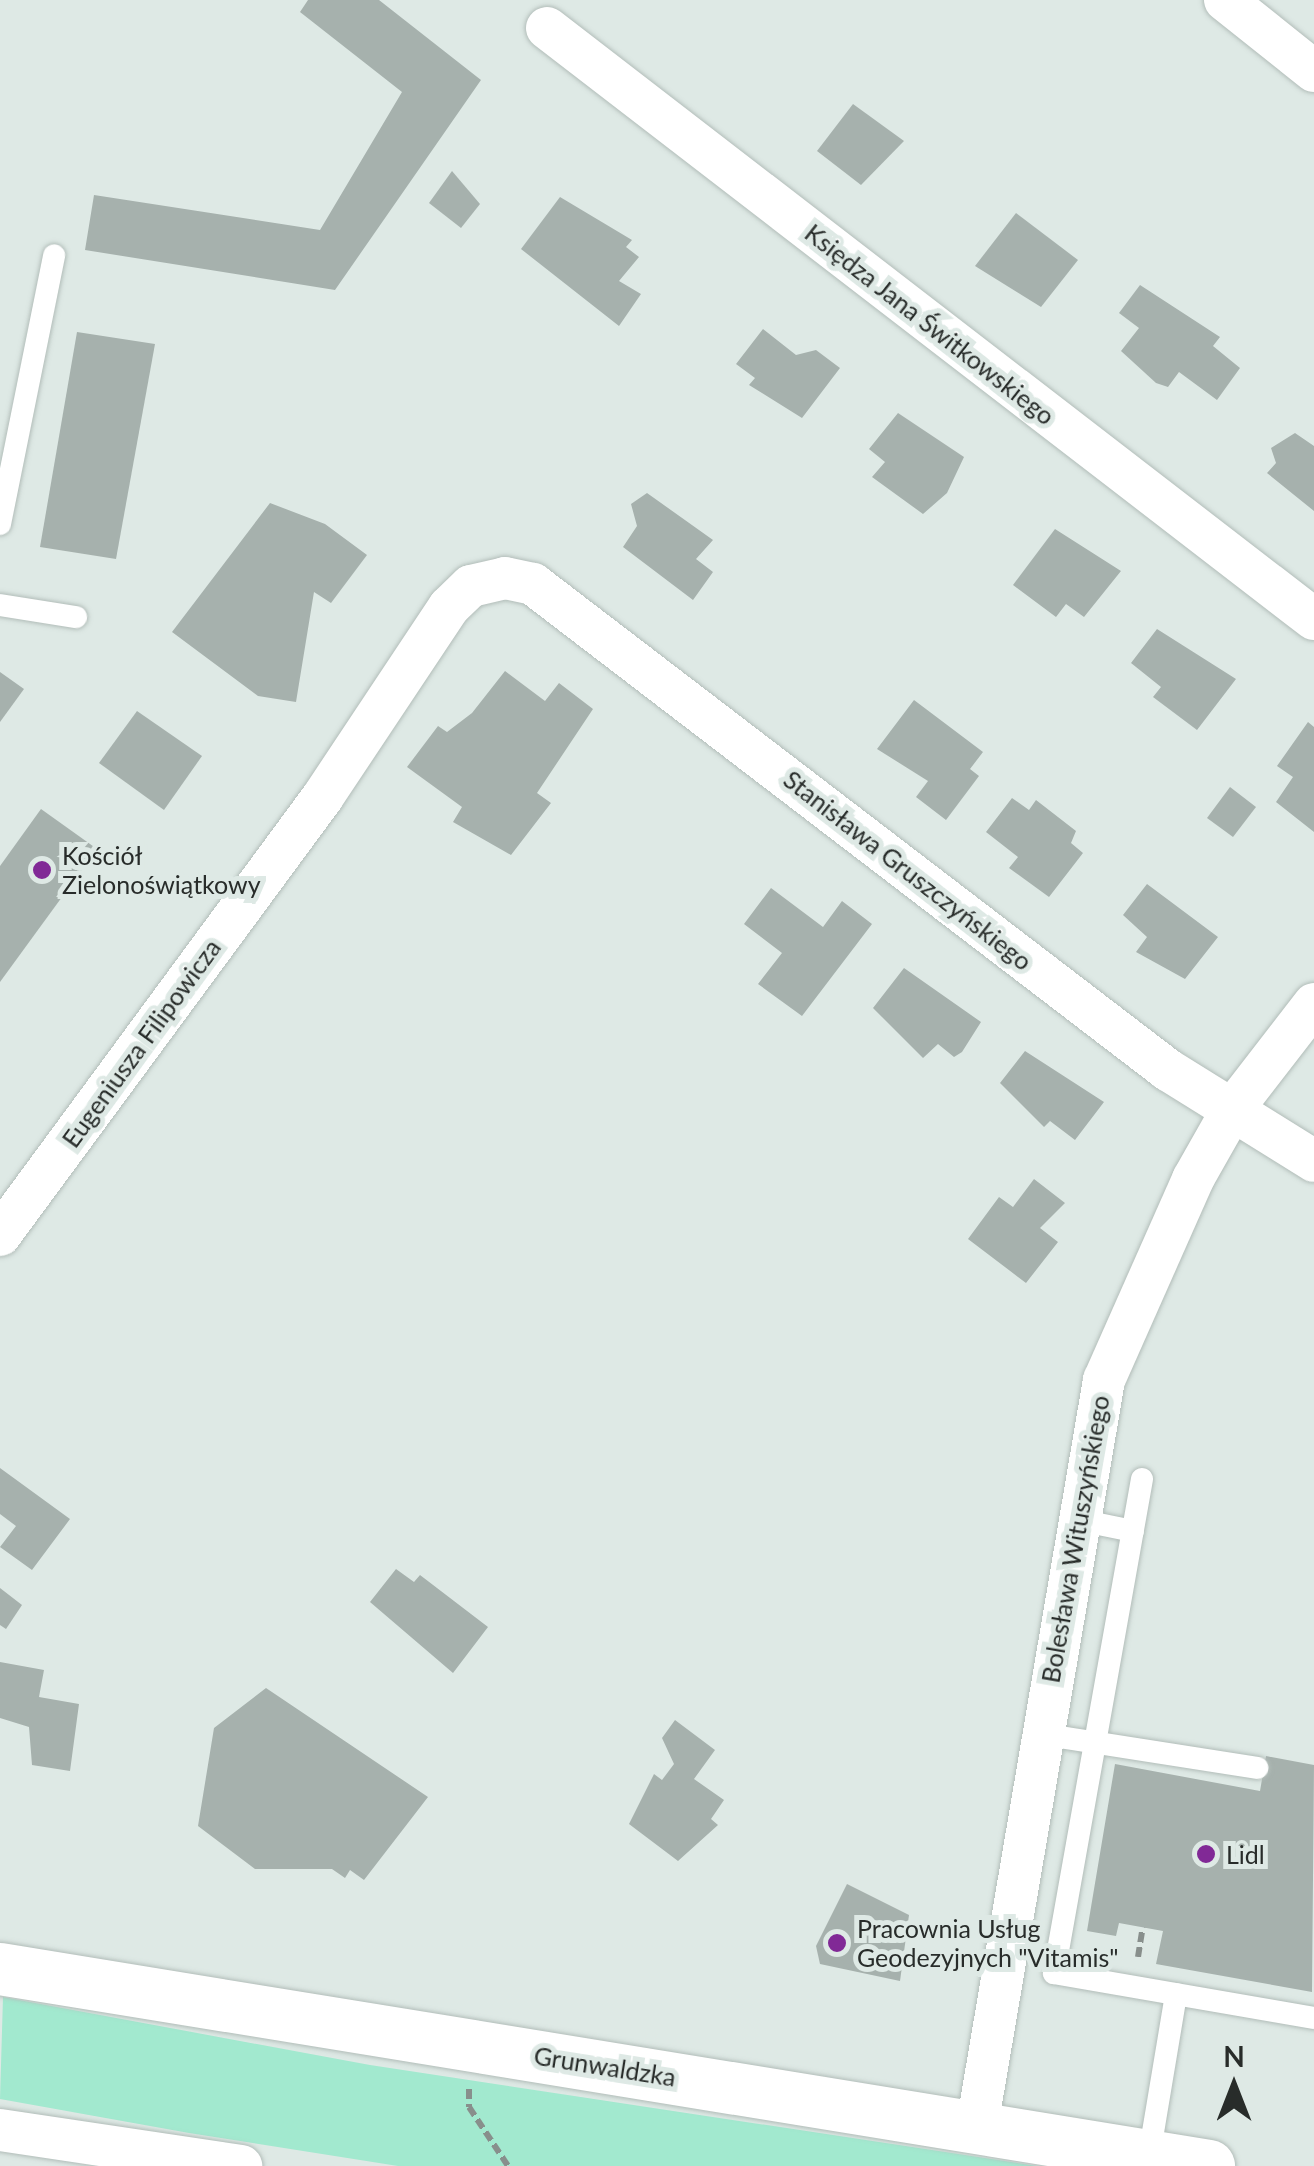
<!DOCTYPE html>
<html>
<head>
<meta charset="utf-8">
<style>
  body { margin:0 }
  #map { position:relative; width:1314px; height:2166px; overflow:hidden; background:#dee9e5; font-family:Lato,sans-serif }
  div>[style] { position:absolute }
  .green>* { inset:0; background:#a2e9cf }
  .building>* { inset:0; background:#a6b1ad }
  .path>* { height:6px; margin-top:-3px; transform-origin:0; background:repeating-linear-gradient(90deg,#888f8c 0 10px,transparent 0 15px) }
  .roads { filter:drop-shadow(0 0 2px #b2bdb9) drop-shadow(0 0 2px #b2bdb9) }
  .service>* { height:22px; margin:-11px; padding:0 11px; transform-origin:11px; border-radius:11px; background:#fff }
  .minor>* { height:42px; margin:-21px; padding:0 21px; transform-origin:21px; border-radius:21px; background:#fff }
  .tertiary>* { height:52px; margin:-26px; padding:0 26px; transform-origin:26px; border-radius:26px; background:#fff }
  .dots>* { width:28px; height:28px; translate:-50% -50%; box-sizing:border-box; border:5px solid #dee9e5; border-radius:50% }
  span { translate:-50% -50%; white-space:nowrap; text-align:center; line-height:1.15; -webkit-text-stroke:10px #dee9e5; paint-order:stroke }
  .street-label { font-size:25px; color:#282c2a }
  .poi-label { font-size:25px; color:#282c2a }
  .left { translate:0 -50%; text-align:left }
  .north { position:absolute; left:1184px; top:2036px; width:100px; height:100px; -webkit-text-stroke:8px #dee9e5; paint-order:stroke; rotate:0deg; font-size:28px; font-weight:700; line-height:40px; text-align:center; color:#282c2a }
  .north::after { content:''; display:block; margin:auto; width:35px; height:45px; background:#282c2a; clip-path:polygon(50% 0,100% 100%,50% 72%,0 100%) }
</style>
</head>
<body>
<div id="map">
  <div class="green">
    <i style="clip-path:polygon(3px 1997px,370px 2065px,1037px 2166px,398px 2166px,189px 2133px,0 2099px)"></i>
  </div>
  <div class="building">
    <i style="clip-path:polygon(308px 0,379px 0,481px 80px,335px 290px,85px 250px,94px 195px,320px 230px,402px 92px,300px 12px)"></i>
    <i style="clip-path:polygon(853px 104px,904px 141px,861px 185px,817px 151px)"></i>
    <i style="clip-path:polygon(452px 171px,480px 204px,461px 228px,429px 203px)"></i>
    <i style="clip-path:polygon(560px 197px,632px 240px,626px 247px,639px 257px,619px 281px,641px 294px,619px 326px,521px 249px)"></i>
    <i style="clip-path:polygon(1016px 213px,1078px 260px,1041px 307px,975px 266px)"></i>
    <i style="clip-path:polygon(1140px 285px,1220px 337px,1213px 346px,1240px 368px,1217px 400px,1179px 372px,1168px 387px,1156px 383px,1121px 351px,1139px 328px,1119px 313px)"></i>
    <i style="clip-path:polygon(763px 329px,796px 355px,816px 350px,840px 368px,802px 418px,749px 385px,755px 378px,736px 364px)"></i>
    <i style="clip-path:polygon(77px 332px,155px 344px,116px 559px,40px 547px)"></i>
    <i style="clip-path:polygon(898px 413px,964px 457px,947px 493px,923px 514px,872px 477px,885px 462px,869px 449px)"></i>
    <i style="clip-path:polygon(1295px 433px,1314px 446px,1314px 511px,1267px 473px,1276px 463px,1271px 448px)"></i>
    <i style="clip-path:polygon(647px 493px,713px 540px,696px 559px,713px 572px,693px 600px,623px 547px,637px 526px,631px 504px)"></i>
    <i style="clip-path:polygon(270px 503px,325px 524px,367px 555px,331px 603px,314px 592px,296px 702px,258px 696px,172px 632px)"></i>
    <i style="clip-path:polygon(1055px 529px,1121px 571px,1084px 617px,1066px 604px,1056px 617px,1013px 585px)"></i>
    <i style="clip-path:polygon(1157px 629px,1236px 679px,1197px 730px,1153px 697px,1161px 687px,1131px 663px)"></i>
    <i style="clip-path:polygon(505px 671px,545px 701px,559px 683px,593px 709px,537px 793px,551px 803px,511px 855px,453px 822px,462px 807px,407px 767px,438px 726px,447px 732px,472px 713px)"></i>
    <i style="clip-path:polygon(0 672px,24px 689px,0 722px)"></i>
    <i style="clip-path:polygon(914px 700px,983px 752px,970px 769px,979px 776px,946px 820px,916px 797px,928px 781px,877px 749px)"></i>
    <i style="clip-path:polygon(137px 711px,202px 756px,164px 810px,99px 763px)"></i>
    <i style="clip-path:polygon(1308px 722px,1314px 727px,1314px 832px,1276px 802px,1293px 777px,1277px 766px)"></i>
    <i style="clip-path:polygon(1230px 787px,1256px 807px,1233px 837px,1207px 818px)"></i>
    <i style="clip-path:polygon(1012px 798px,1029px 810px,1036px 800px,1076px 831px,1071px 843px,1083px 853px,1049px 897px,1009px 868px,1018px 857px,986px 832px)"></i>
    <i style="clip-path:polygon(41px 809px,97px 849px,0 982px,0 866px)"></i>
    <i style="clip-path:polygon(1147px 884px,1218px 937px,1185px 979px,1136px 952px,1147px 937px,1123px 915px)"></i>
    <i style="clip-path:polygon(771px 888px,823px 927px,842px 901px,872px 924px,802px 1016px,758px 984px,782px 953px,744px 924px)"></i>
    <i style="clip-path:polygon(904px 968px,981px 1022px,962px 1052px,954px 1057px,938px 1044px,923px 1058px,873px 1008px)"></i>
    <i style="clip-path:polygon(1025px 1051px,1104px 1102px,1075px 1140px,1050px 1121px,1044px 1127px,1000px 1083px)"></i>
    <i style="clip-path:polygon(1034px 1179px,1065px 1203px,1040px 1228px,1058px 1242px,1026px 1283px,968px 1239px,999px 1197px,1013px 1207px)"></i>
    <i style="clip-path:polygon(0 1468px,70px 1519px,32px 1570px,0 1547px,16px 1526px,0 1514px)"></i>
    <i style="clip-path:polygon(396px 1569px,414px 1582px,420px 1575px,488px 1627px,453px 1673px,370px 1602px)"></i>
    <i style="clip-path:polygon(0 1588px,22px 1605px,6px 1629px,0 1625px)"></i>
    <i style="clip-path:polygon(0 1662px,44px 1670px,39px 1697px,79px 1704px,70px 1771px,32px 1765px,29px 1727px,0 1718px)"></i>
    <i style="clip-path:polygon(266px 1688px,428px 1797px,364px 1880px,350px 1870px,345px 1878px,332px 1869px,255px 1869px,198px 1826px,214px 1728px)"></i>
    <i style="clip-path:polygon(675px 1720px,715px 1750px,694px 1779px,724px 1800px,711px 1819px,718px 1825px,678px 1861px,629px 1824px,654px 1774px,662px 1780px,674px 1764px,662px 1738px)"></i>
    <i style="clip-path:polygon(1266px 1756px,1314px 1765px,1312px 1992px,1156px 1964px,1163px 1931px,1119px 1923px,1116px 1936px,1087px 1931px,1115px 1764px,1260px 1791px)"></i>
    <i style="clip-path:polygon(847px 1884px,909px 1915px,900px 1981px,820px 1964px,816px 1946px)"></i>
  </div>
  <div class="path">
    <i style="left:1138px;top:1957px;width:30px;rotate:-81deg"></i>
    <i style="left:469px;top:2089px;width:18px;rotate:90deg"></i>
    <i style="left:469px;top:2107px;width:71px;rotate:56.5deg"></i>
  </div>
  <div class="roads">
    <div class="service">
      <i style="left:0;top:524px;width:274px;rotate:-78.6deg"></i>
      <i style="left:0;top:605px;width:77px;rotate:9deg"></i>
      <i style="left:1142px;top:1479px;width:502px;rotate:100.1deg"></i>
      <i style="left:1054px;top:1973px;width:264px;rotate:9.8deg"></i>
      <i style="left:1079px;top:1520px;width:55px;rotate:11.5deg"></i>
      <i style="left:1041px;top:1734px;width:219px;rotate:8.9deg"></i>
      <i style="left:1149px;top:2156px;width:164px;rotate:-80.5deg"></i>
    </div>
    <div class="minor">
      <i style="left:1225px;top:0;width:114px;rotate:38.6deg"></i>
      <i style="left:547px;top:28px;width:968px;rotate:37.62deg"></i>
      <i style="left:0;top:1235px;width:543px;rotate:-53.62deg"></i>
      <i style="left:322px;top:798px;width:229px;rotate:-56.4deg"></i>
      <i style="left:449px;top:607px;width:30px;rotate:-44deg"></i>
      <i style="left:471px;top:586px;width:35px;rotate:-13deg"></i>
      <i style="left:505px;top:578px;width:29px;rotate:12deg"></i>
      <i style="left:533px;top:584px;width:800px;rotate:37.43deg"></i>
      <i style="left:1168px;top:1070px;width:172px;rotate:31.9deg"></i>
      <i style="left:977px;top:2126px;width:757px;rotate:-80.34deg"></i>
      <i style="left:1104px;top:1380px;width:220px;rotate:-66.1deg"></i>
      <i style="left:1193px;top:1179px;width:79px;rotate:-60.5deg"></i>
      <i style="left:1232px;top:1110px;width:134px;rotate:-52.3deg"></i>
      <i style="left:0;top:2130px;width:244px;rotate:8.5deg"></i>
    </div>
    <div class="tertiary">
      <i style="left:0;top:1969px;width:1225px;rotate:9.25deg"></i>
    </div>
  </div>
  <div class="dots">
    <i style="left:42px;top:870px;background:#812996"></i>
    <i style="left:1206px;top:1854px;background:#812996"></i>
    <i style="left:837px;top:1943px;background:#812996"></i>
  </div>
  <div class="street-label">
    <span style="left:930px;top:324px;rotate:38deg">Księdza Jana Świtkowskiego</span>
    <span style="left:908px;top:870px;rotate:38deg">Stanisława Gruszczyńskiego</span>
    <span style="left:141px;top:1043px;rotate:-54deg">Eugeniusza Filipowicza</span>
    <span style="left:1075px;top:1539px;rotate:-80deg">Bolesława Wituszyńskiego</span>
    <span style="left:605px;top:2066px;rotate:9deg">Grunwaldzka</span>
  </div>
  <div class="poi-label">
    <span class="left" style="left:62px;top:870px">Kościół<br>Zielonoświątkowy</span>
    <span class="left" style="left:1226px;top:1854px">Lidl</span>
    <span class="left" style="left:857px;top:1943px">Pracownia Usług<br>Geodezyjnych "Vitamis"</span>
  </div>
  <div class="north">N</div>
</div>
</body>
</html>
